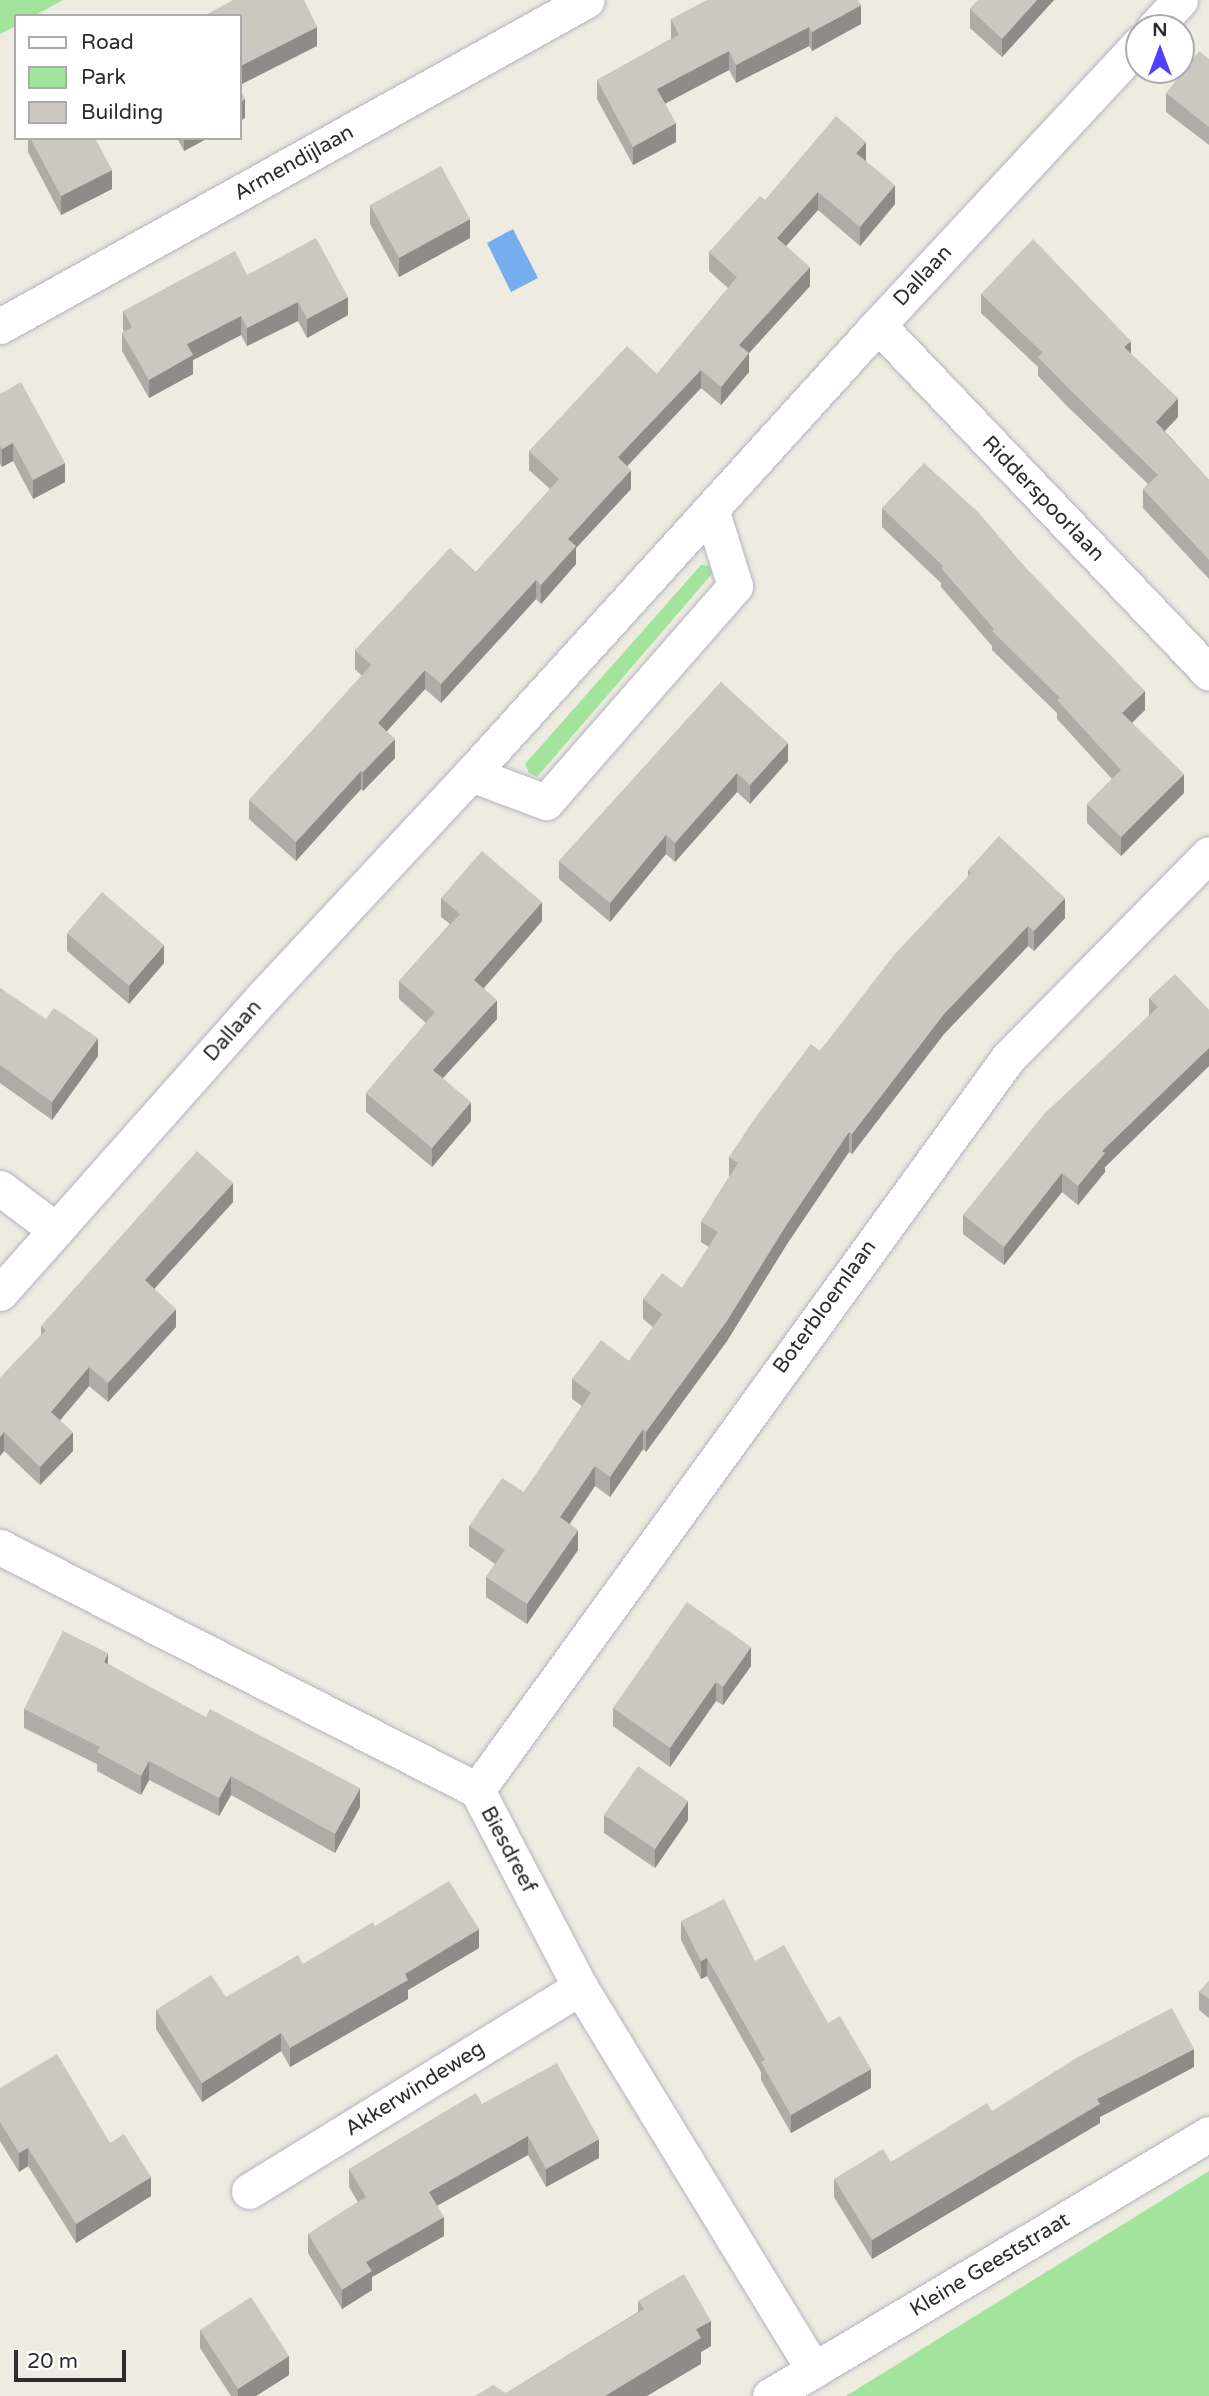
<!DOCTYPE html>
<html>
<head>
<meta charset="utf-8">
<style>
  body { margin:0 }
  #map { position:relative; width:1209px; height:2396px; overflow:hidden; background:#eeece0; font-family:"Varela Round",sans-serif }
  div>[style] { position:absolute }
  .green>* { inset:0; background:#a3e49d }
  .water>* { inset:0; background:#75aeee }
  .roads { filter:drop-shadow(0 0 2px #b4b3c0) drop-shadow(0 0 2px #b4b3c0) }
  .street>* { height:35px; margin:-17.5px; padding:0 17.5px; transform-origin:17.5px; border-radius:17.5px; background:#fff }
  .wall>* { inset:0; background:#aeaca4 }
  .shaded-wall>* { inset:0; background:#8d8c86 }
  .building>* { inset:0; background:#cac8bf }
  span { translate:-50% -50%; white-space:nowrap; text-align:center; line-height:1.15; -webkit-text-stroke:5px #fff; paint-order:stroke }
  .street-label { font-size:21px; color:#2d2d2d }
  .legend { position:absolute; left:14px; top:14px; width:228px; height:126px; box-sizing:border-box; background:#fff; border:2px solid #ababab; margin:0; padding:9px 12px; list-style:none; font-size:21px; color:#2d2d2d }
  .legend li { display:flex; align-items:center; gap:14px; height:35px }
  .legend b { width:35px; border:2px solid #ababab }
  .north { position:absolute; left:1125px; top:14px; width:70px; height:70px; box-sizing:border-box; background:#fff; border:2px solid #ababab; border-radius:50%; rotate:0deg; font-size:19px; font-weight:700; line-height:28px; text-align:center; color:#2d2d2d }
  .north::after { content:''; display:block; margin:auto; width:24px; height:32px; background:#5042f9; clip-path:polygon(50% 0,100% 100%,50% 72%,0 100%) }
  .scale { position:absolute; left:14px; top:2350px; width:112px; height:32px; box-sizing:border-box; border:4px solid #2d2d2d; border-top:0; padding-left:9px; font-size:21px; line-height:24px; white-space:nowrap; color:#2d2d2d; -webkit-text-stroke:5px #fff; paint-order:stroke }
</style>
</head>
<body>
<div id="map">
  <div class="green">
    <i style="clip-path:polygon(0 0,63px 0,34px 16px,16px 16px,16px 26px,0 34px)"></i>
    <i style="clip-path:polygon(701px 565px,710px 566px,712px 574px,537px 777px,529px 773px,525px 764px)"></i>
    <i style="clip-path:polygon(1209px 2171px,1209px 2396px,846px 2396px)"></i>
  </div>
  <div class="water">
    <i style="clip-path:polygon(513px 229px,538px 278px,511px 292px,487px 243px)"></i>
  </div>
  <div class="roads">
    <div class="street">
      <i style="left:1154px;top:28px;width:38px;rotate:-47deg"></i>
      <i style="left:878px;top:325px;width:480px;rotate:46.4deg"></i>
      <i style="left:0;top:326px;width:671px;rotate:-29.05deg"></i>
      <i style="left:471px;top:774px;width:80px;rotate:20.5deg"></i>
      <i style="left:546px;top:802px;width:287px;rotate:-48.8deg"></i>
      <i style="left:735px;top:586px;width:77px;rotate:-107.3deg"></i>
      <i style="left:0;top:1188px;width:70px;rotate:36.9deg"></i>
      <i style="left:0;top:1293px;width:395px;rotate:-48.4deg"></i>
      <i style="left:262px;top:998px;width:306px;rotate:-47deg"></i>
      <i style="left:471px;top:774px;width:606px;rotate:-47.81deg"></i>
      <i style="left:878px;top:325px;width:384px;rotate:-47.1deg"></i>
      <i style="left:0;top:1547px;width:535px;rotate:27deg"></i>
      <i style="left:477px;top:1790px;width:222px;rotate:62.4deg"></i>
      <i style="left:580px;top:1987px;width:449px;rotate:58.6deg"></i>
      <i style="left:477px;top:1790px;width:904px;rotate:-54.04deg"></i>
      <i style="left:1008px;top:1058px;width:286px;rotate:-45.4deg"></i>
      <i style="left:249px;top:2191px;width:389px;rotate:-31.6deg"></i>
      <i style="left:770px;top:2396px;width:511px;rotate:-30.83deg"></i>
    </div>
  </div>
  <div class="wall">
    <i style="clip-path:polygon(978px 0,1054px 0,1002px 57px,970px 28px,970px 9px)"></i>
    <i style="clip-path:polygon(671px 19px,861px 24px,812px 51px,809px 46px,736px 83px,729px 70px,665px 103px,676px 142px,633px 165px,597px 99px,597px 80px,671px 39px)"></i>
    <i style="clip-path:polygon(1209px 59px,1209px 145px,1166px 112px,1166px 93px)"></i>
    <i style="clip-path:polygon(28px 138px,95px 138px,112px 189px,61px 215px,28px 152px)"></i>
    <i style="clip-path:polygon(177px 138px,208px 138px,184px 151px)"></i>
    <i style="clip-path:polygon(866px 161px,895px 204px,860px 246px,818px 210px,786px 246px,810px 286px,749px 353px,749px 372px,721px 405px,701px 388px,627px 466px,631px 489px,576px 548px,576px 564px,541px 604px,536px 599px,441px 703px,425px 689px,387px 731px,395px 758px,363px 791px,361px 789px,296px 861px,249px 819px,249px 800px,362px 676px,355px 669px,355px 650px,476px 572px,550px 489px,529px 470px,529px 451px,657px 374px,728px 288px,709px 271px,709px 252px,765px 200px)"></i>
    <i style="clip-path:polygon(370px 205px,470px 238px,399px 277px,370px 224px)"></i>
    <i style="clip-path:polygon(247px 275px,348px 315px,307px 338px,298px 321px,247px 346px,241px 335px,193px 360px,193px 374px,149px 398px,122px 351px,122px 333px,124px 331px,123px 330px,123px 311px)"></i>
    <i style="clip-path:polygon(981px 294px,1131px 354px,1178px 417px,1165px 431px,1209px 480px,1209px 579px,1143px 508px,1143px 489px,1148px 484px,1068px 407px,1038px 376px,1038px 367px,981px 313px)"></i>
    <i style="clip-path:polygon(0 394px,65px 482px,33px 499px,13px 461px,2px 467px,0 464px)"></i>
    <i style="clip-path:polygon(882px 508px,1145px 710px,1132px 723px,1184px 793px,1121px 856px,1087px 823px,1087px 804px,1112px 779px,1057px 719px,1057px 713px,992px 650px,992px 646px,941px 587px,941px 583px,882px 527px)"></i>
    <i style="clip-path:polygon(721px 682px,788px 761px,750px 804px,737px 792px,675px 862px,666px 854px,610px 922px,559px 879px,559px 861px)"></i>
    <i style="clip-path:polygon(968px 870px,1065px 918px,1034px 951px,1028px 946px,944px 1034px,852px 1154px,849px 1152px,787px 1244px,727px 1341px,646px 1452px,643px 1449px,610px 1497px,595px 1486px,570px 1524px,578px 1550px,527px 1624px,486px 1597px,486px 1577px,495px 1564px,469px 1546px,469px 1526px,524px 1492px,582px 1406px,572px 1399px,572px 1379px,629px 1361px,653px 1327px,643px 1319px,643px 1299px,682px 1288px,709px 1247px,701px 1242px,701px 1222px,729px 1177px,729px 1157px,968px 877px)"></i>
    <i style="clip-path:polygon(441px 898px,542px 921px,484px 988px,497px 1019px,442px 1078px,471px 1121px,432px 1167px,366px 1112px,366px 1093px,426px 1023px,399px 999px,399px 981px,450px 924px,441px 917px)"></i>
    <i style="clip-path:polygon(67px 933px,164px 963px,129px 1004px,67px 951px)"></i>
    <i style="clip-path:polygon(0 988px,98px 1056px,52px 1120px,0 1083px)"></i>
    <i style="clip-path:polygon(1149px 998px,1209px 1010px,1209px 1066px,1105px 1167px,1105px 1172px,1078px 1205px,1062px 1192px,1004px 1265px,963px 1234px,963px 1215px,1149px 1015px)"></i>
    <i style="clip-path:polygon(233px 1202px,154px 1289px,176px 1327px,108px 1402px,89px 1386px,60px 1420px,73px 1451px,40px 1485px,4px 1451px,0 1456px,0 1378px,41px 1335px,41px 1326px)"></i>
    <i style="clip-path:polygon(108px 1664px,360px 1807px,335px 1853px,231px 1795px,219px 1816px,149px 1780px,141px 1795px,97px 1771px,97px 1764px,24px 1728px,24px 1709px)"></i>
    <i style="clip-path:polygon(751px 1666px,723px 1705px,716px 1701px,670px 1767px,613px 1726px,613px 1708px)"></i>
    <i style="clip-path:polygon(604px 1815px,688px 1820px,655px 1868px,604px 1833px)"></i>
    <i style="clip-path:polygon(681px 1921px,755px 1961px,828px 2023px,871px 2088px,791px 2133px,761px 2080px,761px 2072px,707px 1976px,701px 1979px,681px 1940px)"></i>
    <i style="clip-path:polygon(375px 1926px,479px 1948px,408px 1990px,408px 1999px,290px 2067px,281px 2051px,202px 2102px,156px 2029px,156px 2010px,226px 1997px,303px 1964px)"></i>
    <i style="clip-path:polygon(1209px 1981px,1209px 2018px,1199px 2010px,1199px 1992px)"></i>
    <i style="clip-path:polygon(1194px 2067px,1100px 2117px,1100px 2123px,872px 2259px,834px 2197px,834px 2179px,891px 2162px,992px 2111px)"></i>
    <i style="clip-path:polygon(0 2088px,110px 2143px,151px 2196px,76px 2243px,28px 2166px,19px 2172px,0 2141px)"></i>
    <i style="clip-path:polygon(482px 2104px,599px 2158px,546px 2187px,528px 2155px,437px 2206px,444px 2236px,372px 2277px,372px 2290px,342px 2309px,308px 2253px,308px 2234px,358px 2202px,349px 2187px,349px 2169px)"></i>
    <i style="clip-path:polygon(638px 2301px,711px 2346px,701px 2352px,701px 2364px,506px 2393px,638px 2312px)"></i>
    <i style="clip-path:polygon(200px 2330px,289px 2375px,256px 2396px,231px 2396px,200px 2348px)"></i>
  </div>
  <div class="shaded-wall">
    <i style="clip-path:polygon(1037px 0,1054px 0,1002px 57px,1002px 39px)"></i>
    <i style="clip-path:polygon(861px 5px,861px 24px,812px 51px,812px 32px)"></i>
    <i style="clip-path:polygon(317px 27px,317px 46px,240px 85px,240px 66px)"></i>
    <i style="clip-path:polygon(809px 27px,809px 46px,736px 83px,736px 65px)"></i>
    <i style="clip-path:polygon(729px 51px,729px 70px,657px 108px,657px 89px)"></i>
    <i style="clip-path:polygon(245px 99px,245px 118px,240px 121px,240px 102px)"></i>
    <i style="clip-path:polygon(676px 123px,676px 142px,633px 165px,633px 147px)"></i>
    <i style="clip-path:polygon(184px 138px,208px 138px,184px 151px)"></i>
    <i style="clip-path:polygon(866px 142px,866px 161px,856px 172px,856px 153px)"></i>
    <i style="clip-path:polygon(112px 170px,112px 189px,61px 215px,61px 196px)"></i>
    <i style="clip-path:polygon(895px 185px,895px 204px,860px 246px,860px 227px)"></i>
    <i style="clip-path:polygon(818px 192px,818px 210px,777px 256px,777px 238px)"></i>
    <i style="clip-path:polygon(470px 219px,470px 238px,399px 277px,399px 258px)"></i>
    <i style="clip-path:polygon(810px 267px,810px 286px,739px 364px,739px 345px)"></i>
    <i style="clip-path:polygon(348px 297px,348px 315px,307px 338px,307px 319px)"></i>
    <i style="clip-path:polygon(298px 302px,298px 321px,247px 346px,247px 328px)"></i>
    <i style="clip-path:polygon(241px 316px,241px 335px,193px 360px,193px 374px,149px 398px,149px 380px,187px 344px)"></i>
    <i style="clip-path:polygon(1131px 341px,1131px 359px,1124px 347px)"></i>
    <i style="clip-path:polygon(749px 353px,749px 372px,721px 405px,721px 387px)"></i>
    <i style="clip-path:polygon(701px 370px,701px 388px,618px 476px,618px 457px)"></i>
    <i style="clip-path:polygon(1178px 398px,1178px 417px,1156px 440px,1156px 422px)"></i>
    <i style="clip-path:polygon(13px 443px,13px 461px,2px 467px,2px 449px)"></i>
    <i style="clip-path:polygon(65px 463px,65px 482px,33px 499px,33px 480px)"></i>
    <i style="clip-path:polygon(631px 470px,631px 489px,576px 548px,576px 564px,541px 604px,541px 585px,568px 539px)"></i>
    <i style="clip-path:polygon(536px 580px,536px 599px,441px 703px,441px 684px)"></i>
    <i style="clip-path:polygon(425px 670px,425px 689px,378px 741px,378px 723px)"></i>
    <i style="clip-path:polygon(1145px 691px,1145px 710px,1122px 732px,1122px 713px)"></i>
    <i style="clip-path:polygon(395px 739px,395px 758px,363px 791px,363px 772px)"></i>
    <i style="clip-path:polygon(788px 743px,788px 761px,750px 804px,750px 785px)"></i>
    <i style="clip-path:polygon(361px 771px,361px 789px,296px 861px,296px 842px)"></i>
    <i style="clip-path:polygon(737px 773px,737px 792px,675px 862px,675px 843px)"></i>
    <i style="clip-path:polygon(1184px 774px,1184px 793px,1121px 856px,1121px 837px)"></i>
    <i style="clip-path:polygon(666px 835px,666px 854px,610px 922px,610px 903px)"></i>
    <i style="clip-path:polygon(1065px 898px,1065px 918px,1034px 951px,1034px 931px)"></i>
    <i style="clip-path:polygon(542px 902px,542px 921px,474px 999px,474px 980px)"></i>
    <i style="clip-path:polygon(1028px 926px,1028px 946px,944px 1034px,852px 1154px,852px 1134px,944px 1014px)"></i>
    <i style="clip-path:polygon(164px 945px,164px 963px,129px 1004px,129px 986px)"></i>
    <i style="clip-path:polygon(497px 1000px,497px 1019px,433px 1089px,433px 1070px)"></i>
    <i style="clip-path:polygon(98px 1038px,98px 1056px,52px 1120px,52px 1102px)"></i>
    <i style="clip-path:polygon(1209px 1048px,1209px 1066px,1105px 1167px,1105px 1172px,1078px 1205px,1078px 1186px,1102px 1151px)"></i>
    <i style="clip-path:polygon(471px 1102px,471px 1121px,432px 1167px,432px 1148px)"></i>
    <i style="clip-path:polygon(849px 1132px,849px 1152px,787px 1244px,727px 1341px,646px 1452px,646px 1432px)"></i>
    <i style="clip-path:polygon(1062px 1173px,1062px 1192px,1004px 1265px,1004px 1247px)"></i>
    <i style="clip-path:polygon(233px 1183px,233px 1202px,145px 1299px,145px 1280px)"></i>
    <i style="clip-path:polygon(176px 1309px,176px 1327px,108px 1402px,108px 1383px)"></i>
    <i style="clip-path:polygon(89px 1367px,89px 1386px,51px 1431px,51px 1412px)"></i>
    <i style="clip-path:polygon(643px 1429px,643px 1449px,610px 1497px,610px 1477px)"></i>
    <i style="clip-path:polygon(4px 1432px,4px 1451px,0 1456px,0 1437px)"></i>
    <i style="clip-path:polygon(73px 1432px,73px 1451px,40px 1485px,40px 1467px)"></i>
    <i style="clip-path:polygon(595px 1466px,595px 1486px,560px 1537px,560px 1517px)"></i>
    <i style="clip-path:polygon(578px 1530px,578px 1550px,527px 1624px,527px 1604px)"></i>
    <i style="clip-path:polygon(751px 1647px,751px 1666px,723px 1705px,723px 1687px)"></i>
    <i style="clip-path:polygon(108px 1653px,108px 1672px,104px 1662px)"></i>
    <i style="clip-path:polygon(716px 1682px,716px 1701px,670px 1767px,670px 1748px)"></i>
    <i style="clip-path:polygon(149px 1761px,149px 1780px,141px 1795px,141px 1776px)"></i>
    <i style="clip-path:polygon(231px 1776px,231px 1795px,219px 1816px,219px 1798px)"></i>
    <i style="clip-path:polygon(360px 1788px,360px 1807px,335px 1853px,335px 1834px)"></i>
    <i style="clip-path:polygon(688px 1801px,688px 1820px,655px 1868px,655px 1849px)"></i>
    <i style="clip-path:polygon(479px 1929px,479px 1948px,408px 1990px,408px 1999px,290px 2067px,290px 2048px,405px 1974px)"></i>
    <i style="clip-path:polygon(707px 1958px,707px 1976px,701px 1979px,701px 1961px)"></i>
    <i style="clip-path:polygon(281px 2033px,281px 2051px,202px 2102px,202px 2083px)"></i>
    <i style="clip-path:polygon(1194px 2049px,1194px 2067px,1100px 2117px,1100px 2123px,872px 2259px,872px 2240px,1097px 2099px)"></i>
    <i style="clip-path:polygon(871px 2069px,871px 2088px,791px 2133px,791px 2115px)"></i>
    <i style="clip-path:polygon(528px 2136px,528px 2155px,429px 2210px,429px 2192px)"></i>
    <i style="clip-path:polygon(599px 2139px,599px 2158px,546px 2187px,546px 2169px)"></i>
    <i style="clip-path:polygon(28px 2148px,28px 2166px,19px 2172px,19px 2153px)"></i>
    <i style="clip-path:polygon(151px 2177px,151px 2196px,76px 2243px,76px 2224px)"></i>
    <i style="clip-path:polygon(444px 2217px,444px 2236px,372px 2277px,372px 2290px,342px 2309px,342px 2290px,366px 2262px)"></i>
    <i style="clip-path:polygon(711px 2321px,711px 2346px,701px 2352px,701px 2364px,647px 2396px,605px 2396px,696px 2329px)"></i>
    <i style="clip-path:polygon(289px 2356px,289px 2375px,256px 2396px,238px 2396px,238px 2389px)"></i>
  </div>
  <div class="building">
    <i style="clip-path:polygon(233px 0,304px 0,317px 27px,240px 66px,240px 16px,204px 16px)"></i>
    <i style="clip-path:polygon(707px 0,858px 0,861px 5px,812px 32px,809px 27px,736px 65px,729px 51px,657px 89px,676px 123px,633px 147px,597px 80px,679px 35px,671px 19px)"></i>
    <i style="clip-path:polygon(978px 0,1037px 0,1002px 39px,970px 9px)"></i>
    <i style="clip-path:polygon(1199px 51px,1209px 59px,1209px 127px,1166px 93px)"></i>
    <i style="clip-path:polygon(240px 89px,245px 99px,240px 102px)"></i>
    <i style="clip-path:polygon(836px 116px,866px 142px,856px 153px,895px 185px,860px 227px,818px 192px,777px 238px,810px 267px,739px 345px,749px 353px,721px 387px,701px 370px,618px 457px,631px 470px,568px 539px,576px 546px,541px 585px,536px 580px,441px 684px,425px 670px,378px 723px,395px 739px,363px 772px,361px 771px,296px 842px,249px 800px,371px 665px,355px 650px,450px 548px,476px 572px,559px 479px,529px 451px,627px 346px,657px 374px,737px 277px,709px 252px,760px 196px,765px 200px)"></i>
    <i style="clip-path:polygon(30px 138px,95px 138px,112px 170px,61px 196px)"></i>
    <i style="clip-path:polygon(441px 166px,470px 219px,399px 258px,370px 205px)"></i>
    <i style="clip-path:polygon(316px 238px,348px 297px,307px 319px,298px 302px,247px 328px,241px 316px,187px 344px,193px 355px,149px 380px,122px 333px,132px 327px,123px 311px,235px 251px,247px 275px)"></i>
    <i style="clip-path:polygon(1033px 239px,1131px 341px,1124px 347px,1178px 398px,1156px 422px,1209px 480px,1209px 560px,1143px 489px,1158px 475px,1068px 388px,1038px 357px,1043px 353px,981px 294px)"></i>
    <i style="clip-path:polygon(21px 382px,65px 463px,33px 480px,13px 443px,2px 449px,0 445px,0 394px)"></i>
    <i style="clip-path:polygon(924px 463px,978px 512px,1025px 567px,1145px 691px,1122px 713px,1184px 774px,1121px 837px,1087px 804px,1121px 770px,1057px 700px,1060px 698px,992px 631px,994px 629px,941px 568px,943px 566px,882px 508px)"></i>
    <i style="clip-path:polygon(721px 682px,788px 743px,750px 785px,737px 773px,675px 843px,666px 835px,610px 903px,559px 861px)"></i>
    <i style="clip-path:polygon(999px 836px,1065px 898px,1034px 931px,1028px 926px,944px 1014px,852px 1134px,849px 1132px,787px 1224px,727px 1321px,646px 1432px,643px 1429px,610px 1477px,595px 1466px,560px 1517px,578px 1530px,527px 1604px,486px 1577px,505px 1550px,469px 1526px,502px 1478px,524px 1492px,591px 1393px,572px 1379px,601px 1340px,629px 1361px,662px 1314px,643px 1299px,662px 1273px,682px 1288px,718px 1232px,701px 1222px,738px 1163px,729px 1157px,757px 1115px,811px 1044px,820px 1051px,894px 955px,971px 873px,968px 870px)"></i>
    <i style="clip-path:polygon(482px 851px,542px 902px,474px 980px,497px 1000px,433px 1070px,471px 1102px,432px 1148px,366px 1093px,435px 1012px,399px 981px,460px 914px,441px 898px)"></i>
    <i style="clip-path:polygon(102px 892px,164px 945px,129px 986px,67px 933px)"></i>
    <i style="clip-path:polygon(1175px 974px,1209px 1010px,1209px 1048px,1102px 1151px,1105px 1153px,1078px 1186px,1062px 1173px,1004px 1247px,963px 1215px,1044px 1114px,1158px 1007px,1149px 998px)"></i>
    <i style="clip-path:polygon(0 988px,46px 1019px,54px 1008px,98px 1038px,52px 1102px,0 1065px)"></i>
    <i style="clip-path:polygon(197px 1151px,233px 1183px,145px 1280px,176px 1309px,108px 1383px,89px 1367px,51px 1412px,73px 1432px,40px 1467px,4px 1432px,0 1437px,0 1378px,46px 1330px,41px 1326px)"></i>
    <i style="clip-path:polygon(687px 1602px,751px 1647px,723px 1687px,716px 1682px,670px 1748px,613px 1708px)"></i>
    <i style="clip-path:polygon(63px 1631px,108px 1653px,104px 1662px,206px 1717px,210px 1709px,360px 1788px,335px 1834px,231px 1776px,219px 1798px,149px 1761px,141px 1776px,97px 1752px,100px 1747px,24px 1709px)"></i>
    <i style="clip-path:polygon(638px 1766px,688px 1801px,655px 1849px,604px 1815px)"></i>
    <i style="clip-path:polygon(449px 1881px,479px 1929px,405px 1974px,408px 1980px,290px 2048px,281px 2033px,202px 2083px,156px 2010px,211px 1975px,226px 1997px,298px 1955px,303px 1964px,373px 1922px,375px 1926px)"></i>
    <i style="clip-path:polygon(724px 1899px,755px 1961px,784px 1945px,828px 2023px,840px 2016px,871px 2069px,791px 2115px,761px 2062px,765px 2060px,707px 1958px,701px 1961px,681px 1921px)"></i>
    <i style="clip-path:polygon(1209px 1981px,1209px 1999px,1199px 1992px)"></i>
    <i style="clip-path:polygon(1172px 2008px,1194px 2049px,1097px 2099px,1100px 2104px,872px 2240px,834px 2179px,883px 2149px,891px 2162px,987px 2103px,992px 2111px,1078px 2057px)"></i>
    <i style="clip-path:polygon(57px 2054px,110px 2143px,124px 2134px,151px 2177px,76px 2224px,28px 2148px,19px 2153px,0 2122px,0 2088px)"></i>
    <i style="clip-path:polygon(557px 2063px,599px 2139px,546px 2169px,528px 2136px,429px 2192px,444px 2217px,366px 2262px,372px 2271px,342px 2290px,308px 2234px,366px 2197px,349px 2169px,476px 2093px,482px 2104px)"></i>
    <i style="clip-path:polygon(684px 2274px,711px 2321px,696px 2329px,701px 2338px,605px 2396px,475px 2396px,493px 2385px,506px 2393px,644px 2309px,638px 2301px)"></i>
    <i style="clip-path:polygon(251px 2297px,289px 2356px,238px 2389px,200px 2330px)"></i>
  </div>
  <div class="street-label">
    <span style="left:294px;top:163px;rotate:-29deg">Armendijlaan</span>
    <span style="left:923px;top:276px;rotate:-47deg">Dallaan</span>
    <span style="left:1043px;top:499px;rotate:46deg">Ridderspoorlaan</span>
    <span style="left:233px;top:1031px;rotate:-48deg">Dallaan</span>
    <span style="left:825px;top:1307px;rotate:-54deg">Boterbloemlaan</span>
    <span style="left:508px;top:1850px;rotate:62deg">Biesdreef</span>
    <span style="left:415px;top:2089px;rotate:-32deg">Akkerwindeweg</span>
    <span style="left:990px;top:2265px;rotate:-31deg">Kleine Geeststraat</span>
  </div>
  <ul class="legend">
  <li><b style="height:9px;background:#fff"></b>Road</li>
  <li><b style="height:19px;background:#a3e49d"></b>Park</li>
  <li><b style="height:19px;background:#cac8bf"></b>Building</li>
  </ul>
  <div class="north">N</div>
  <div class="scale">20 m</div>
</div>
</body>
</html>
